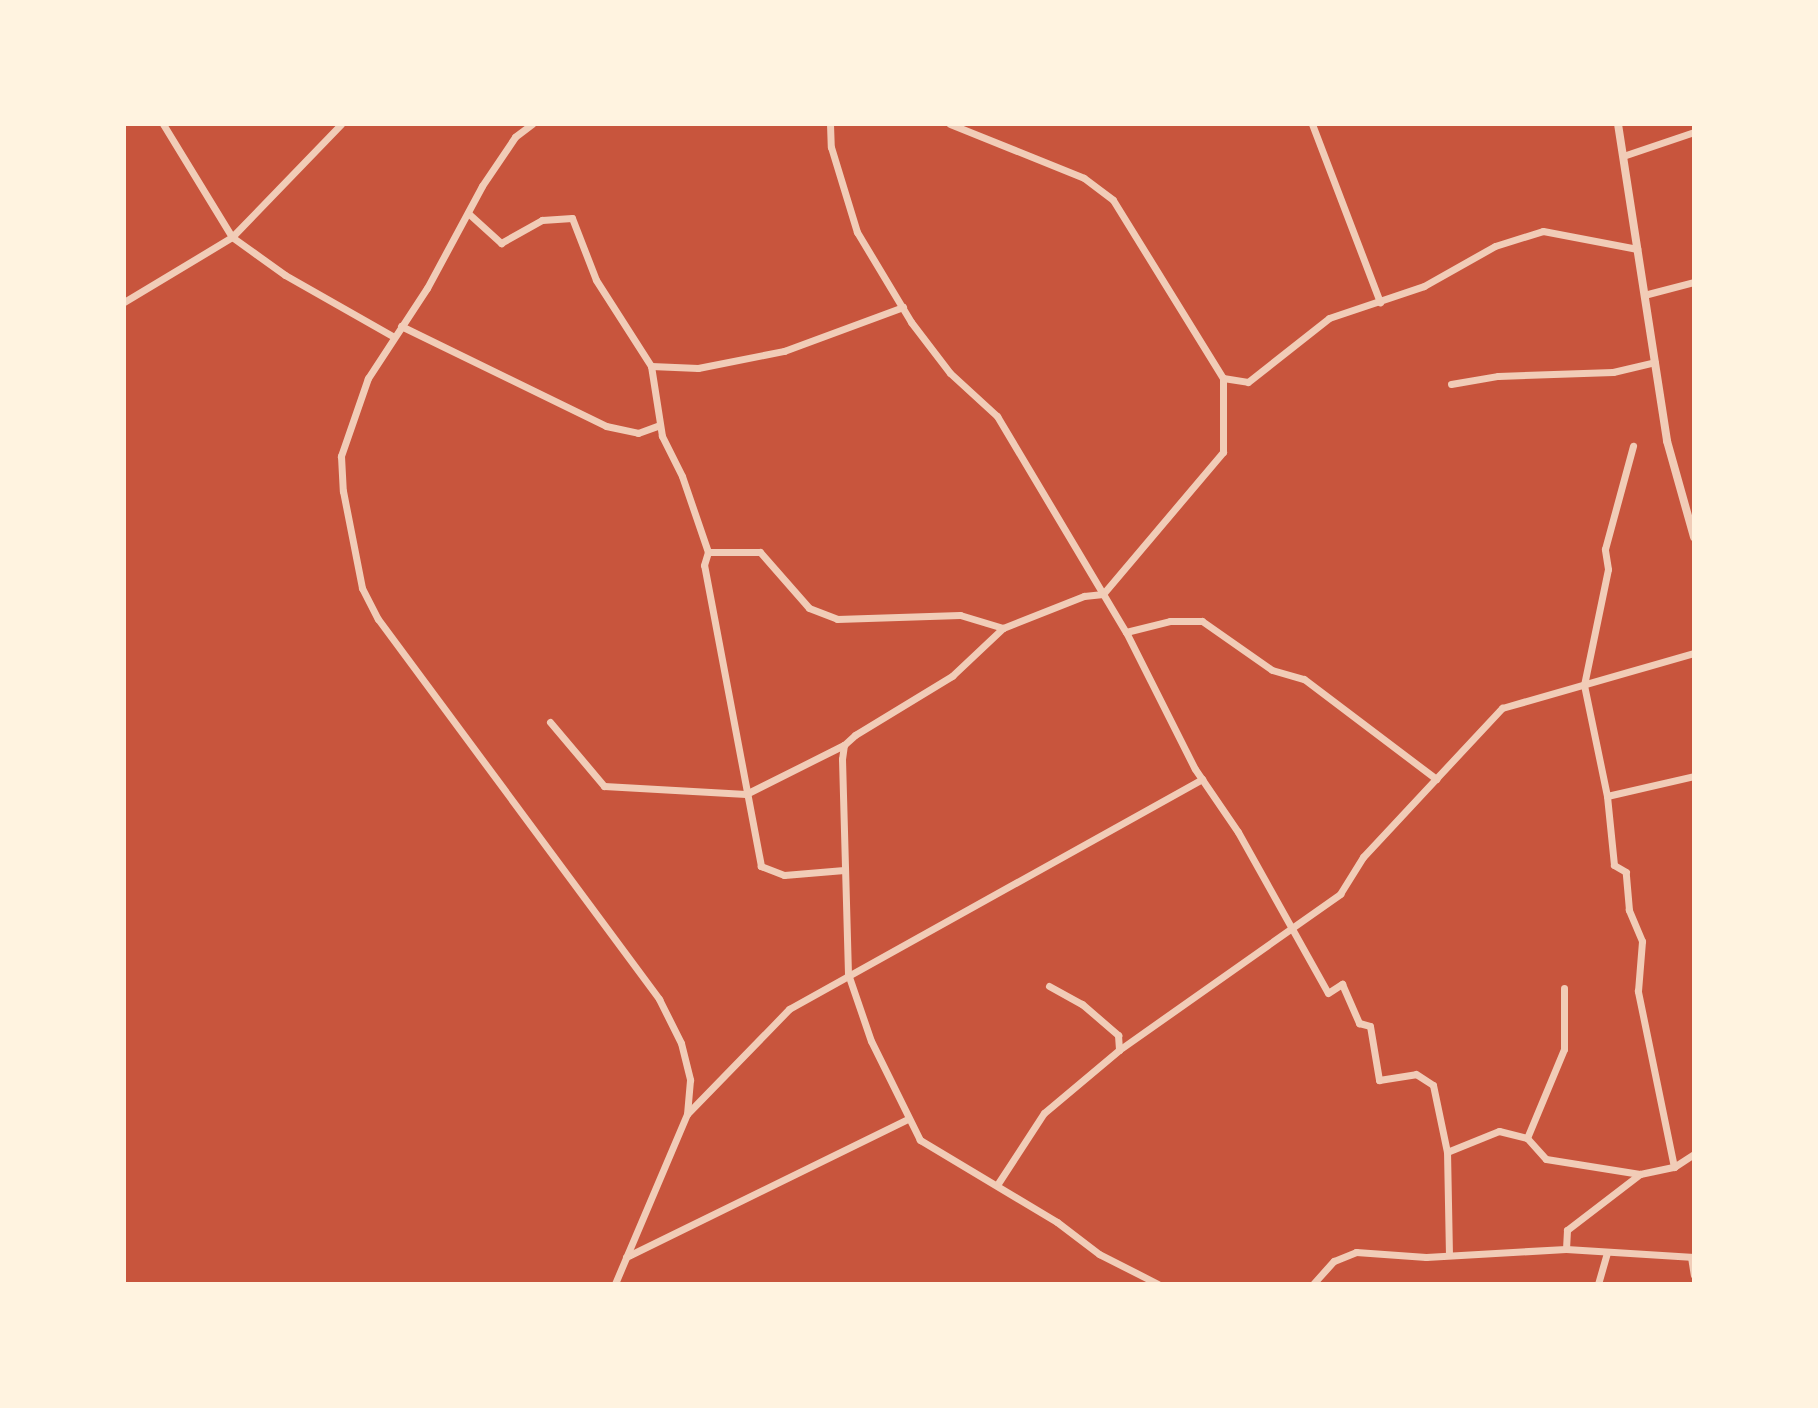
<!DOCTYPE html>
<html>
<head>
<meta charset="utf-8">
<style>
  body { margin:0 }
  #map { position:relative; width:1818px; height:1408px; overflow:hidden; background:#c8553d; font-family:Raleway,sans-serif }
  div>[style] { position:absolute }
  .minor>* { height:7px; margin:-3.5px; padding:0 3.5px; transform-origin:3.5px; border-radius:3.5px; background:#f1ccb7 }
  .tertiary>* { height:8px; margin:-4px; padding:0 4px; transform-origin:4px; border-radius:4px; background:#f1ccb7 }
  span { translate:-50% -50%; white-space:nowrap; text-align:center; line-height:1.15; -webkit-text-stroke:6px #fff3e0; paint-order:stroke }
  .frame { position:absolute; inset:0; border:126px solid #fff3e0; pointer-events:none }
</style>
</head>
<body>
<div id="map">
  <div class="minor">
    <i style="left:163px;top:124px;width:132px;rotate:58.6deg"></i>
    <i style="left:232px;top:237px;width:65px;rotate:35.6deg"></i>
    <i style="left:285px;top:275px;width:125px;rotate:29.6deg"></i>
    <i style="left:532px;top:124px;width:21px;rotate:143deg"></i>
    <i style="left:515px;top:137px;width:59px;rotate:124deg"></i>
    <i style="left:482px;top:186px;width:116px;rotate:118.3deg"></i>
    <i style="left:427px;top:288px;width:108px;rotate:123.2deg"></i>
    <i style="left:368px;top:378px;width:83px;rotate:109.1deg"></i>
    <i style="left:341px;top:456px;width:35px;rotate:87deg"></i>
    <i style="left:343px;top:491px;width:99px;rotate:78.9deg"></i>
    <i style="left:362px;top:588px;width:35px;rotate:63deg"></i>
    <i style="left:378px;top:619px;width:473px;rotate:53.5deg"></i>
    <i style="left:659px;top:999px;width:49px;rotate:63.4deg"></i>
    <i style="left:681px;top:1043px;width:38px;rotate:76deg"></i>
    <i style="left:690px;top:1080px;width:34px;rotate:95deg"></i>
    <i style="left:687px;top:1114px;width:185px;rotate:113deg"></i>
    <i style="left:830px;top:124px;width:23px;rotate:88deg"></i>
    <i style="left:831px;top:147px;width:89px;rotate:73deg"></i>
    <i style="left:857px;top:232px;width:105px;rotate:59deg"></i>
    <i style="left:911px;top:322px;width:64px;rotate:52.6deg"></i>
    <i style="left:950px;top:373px;width:64px;rotate:42.5deg"></i>
    <i style="left:997px;top:416px;width:252px;rotate:59.2deg"></i>
    <i style="left:1126px;top:632px;width:153px;rotate:63.3deg"></i>
    <i style="left:1195px;top:769px;width:76px;rotate:55.7deg"></i>
    <i style="left:1238px;top:832px;width:184px;rotate:60.8deg"></i>
    <i style="left:1328px;top:993px;width:17px;rotate:-33deg"></i>
    <i style="left:1342px;top:984px;width:43px;rotate:66.4deg"></i>
    <i style="left:1359px;top:1023px;width:11px;rotate:15deg"></i>
    <i style="left:1370px;top:1026px;width:55px;rotate:80.5deg"></i>
    <i style="left:1379px;top:1080px;width:37px;rotate:-9deg"></i>
    <i style="left:1416px;top:1074px;width:20px;rotate:33deg"></i>
    <i style="left:1433px;top:1085px;width:68px;rotate:78.2deg"></i>
    <i style="left:950px;top:124px;width:144px;rotate:21.9deg"></i>
    <i style="left:1084px;top:178px;width:36px;rotate:37deg"></i>
    <i style="left:1113px;top:200px;width:209px;rotate:58.3deg"></i>
    <i style="left:1223px;top:378px;width:25px;rotate:9deg"></i>
    <i style="left:1248px;top:382px;width:103px;rotate:-38.3deg"></i>
    <i style="left:1329px;top:318px;width:100px;rotate:-18.6deg"></i>
    <i style="left:1424px;top:286px;width:81px;rotate:-29.4deg"></i>
    <i style="left:1495px;top:246px;width:50px;rotate:-17.4deg"></i>
    <i style="left:1543px;top:231px;width:96px;rotate:10.8deg"></i>
    <i style="left:1312px;top:124px;width:191px;rotate:69.1deg"></i>
    <i style="left:1623px;top:156px;width:75px;rotate:-18.7deg"></i>
    <i style="left:468px;top:213px;width:45px;rotate:42.3deg"></i>
    <i style="left:501px;top:243px;width:47px;rotate:-29.3deg"></i>
    <i style="left:542px;top:220px;width:30px;rotate:-4deg"></i>
    <i style="left:572px;top:218px;width:66px;rotate:68.8deg"></i>
    <i style="left:596px;top:280px;width:102px;rotate:57.4deg"></i>
    <i style="left:1644px;top:295px;width:52px;rotate:-14.6deg"></i>
    <i style="left:124px;top:302px;width:126px;rotate:-31deg"></i>
    <i style="left:232px;top:237px;width:157px;rotate:-46deg"></i>
    <i style="left:401px;top:326px;width:228px;rotate:26deg"></i>
    <i style="left:606px;top:426px;width:33px;rotate:12deg"></i>
    <i style="left:638px;top:433px;width:23px;rotate:-20deg"></i>
    <i style="left:1451px;top:384px;width:48px;rotate:-9.7deg"></i>
    <i style="left:1498px;top:376px;width:115px;rotate:-2deg"></i>
    <i style="left:1613px;top:372px;width:43px;rotate:-13.4deg"></i>
    <i style="left:708px;top:552px;width:52px"></i>
    <i style="left:760px;top:552px;width:74px;rotate:48.8deg"></i>
    <i style="left:809px;top:608px;width:30px;rotate:21deg"></i>
    <i style="left:837px;top:619px;width:123px;rotate:-1.9deg"></i>
    <i style="left:960px;top:615px;width:45px;rotate:16.8deg"></i>
    <i style="left:1126px;top:632px;width:45px;rotate:-14deg"></i>
    <i style="left:1170px;top:621px;width:32px"></i>
    <i style="left:1202px;top:621px;width:85px;rotate:35deg"></i>
    <i style="left:1272px;top:670px;width:33px;rotate:16deg"></i>
    <i style="left:1304px;top:679px;width:166px;rotate:37.1deg"></i>
    <i style="left:550px;top:722px;width:84px;rotate:49.8deg"></i>
    <i style="left:604px;top:786px;width:142px;rotate:3.2deg"></i>
    <i style="left:746px;top:794px;width:110px;rotate:-26.6deg"></i>
    <i style="left:1607px;top:796px;width:113px;rotate:-101.7deg"></i>
    <i style="left:1584px;top:685px;width:118px;rotate:-78.3deg"></i>
    <i style="left:1608px;top:569px;width:20px;rotate:-99deg"></i>
    <i style="left:1605px;top:549px;width:107px;rotate:-74.8deg"></i>
    <i style="left:844px;top:870px;width:60px;rotate:175.2deg"></i>
    <i style="left:784px;top:875px;width:25px;rotate:-159deg"></i>
    <i style="left:761px;top:866px;width:306px;rotate:-100.7deg"></i>
    <i style="left:704px;top:565px;width:14px;rotate:-73deg"></i>
    <i style="left:708px;top:552px;width:80px;rotate:-108.9deg"></i>
    <i style="left:682px;top:476px;width:45px;rotate:-116.6deg"></i>
    <i style="left:662px;top:436px;width:71px;rotate:-98.9deg"></i>
    <i style="left:651px;top:366px;width:47px;rotate:2.4deg"></i>
    <i style="left:698px;top:368px;width:88px;rotate:-11.2deg"></i>
    <i style="left:784px;top:351px;width:127px;rotate:-20.3deg"></i>
    <i style="left:1049px;top:986px;width:38px;rotate:29deg"></i>
    <i style="left:1082px;top:1004px;width:48px;rotate:40.7deg"></i>
    <i style="left:1118px;top:1035px;width:15px;rotate:86deg"></i>
    <i style="left:688px;top:1113px;width:145px;rotate:-45.8deg"></i>
    <i style="left:789px;top:1009px;width:473px;rotate:-29.1deg"></i>
    <i style="left:1527px;top:1138px;width:96px;rotate:-67.4deg"></i>
    <i style="left:1564px;top:1049px;width:61px;rotate:-90deg"></i>
    <i style="left:1674px;top:1167px;width:180px;rotate:-101.6deg"></i>
    <i style="left:1638px;top:991px;width:50px;rotate:-85.4deg"></i>
    <i style="left:1642px;top:941px;width:34px;rotate:-113deg"></i>
    <i style="left:1629px;top:910px;width:38px;rotate:-95deg"></i>
    <i style="left:1626px;top:872px;width:14px;rotate:-150deg"></i>
    <i style="left:1614px;top:865px;width:69px;rotate:-95.8deg"></i>
    <i style="left:1607px;top:796px;width:89px;rotate:-12.9deg"></i>
    <i style="left:997px;top:1185px;width:86px;rotate:-56.9deg"></i>
    <i style="left:1044px;top:1113px;width:98px;rotate:-40deg"></i>
    <i style="left:1119px;top:1050px;width:271px;rotate:-35.2deg"></i>
    <i style="left:1340px;top:894px;width:44px;rotate:-58.1deg"></i>
    <i style="left:1363px;top:857px;width:204px;rotate:-47deg"></i>
    <i style="left:1502px;top:708px;width:200px;rotate:-16deg"></i>
    <i style="left:1566px;top:1249px;width:19px;rotate:-87deg"></i>
    <i style="left:1567px;top:1230px;width:92px;rotate:-37.5deg"></i>
    <i style="left:1640px;top:1174px;width:35px;rotate:-12deg"></i>
    <i style="left:1674px;top:1167px;width:24px;rotate:-33deg"></i>
    <i style="left:1449px;top:1255px;width:103px;rotate:-91.1deg"></i>
    <i style="left:1447px;top:1152px;width:56px;rotate:-22deg"></i>
    <i style="left:1499px;top:1131px;width:29px;rotate:14deg"></i>
    <i style="left:1527px;top:1138px;width:28px;rotate:48deg"></i>
    <i style="left:1546px;top:1159px;width:95px;rotate:9.1deg"></i>
    <i style="left:626px;top:1257px;width:314px;rotate:-26.1deg"></i>
    <i style="left:1691px;top:1257px;width:18px;rotate:81deg"></i>
    <i style="left:1158px;top:1284px;width:66px;rotate:-153deg"></i>
    <i style="left:1099px;top:1254px;width:53px;rotate:-142.7deg"></i>
    <i style="left:1057px;top:1222px;width:160px;rotate:-149.1deg"></i>
    <i style="left:920px;top:1140px;width:110px;rotate:-116.3deg"></i>
    <i style="left:871px;top:1041px;width:71px;rotate:-108.9deg"></i>
    <i style="left:848px;top:974px;width:215px;rotate:-91.6deg"></i>
    <i style="left:842px;top:759px;width:14px;rotate:-82deg"></i>
    <i style="left:844px;top:745px;width:15px;rotate:-42deg"></i>
    <i style="left:855px;top:735px;width:114px;rotate:-31.3deg"></i>
    <i style="left:952px;top:676px;width:70px;rotate:-43.3deg"></i>
    <i style="left:1003px;top:628px;width:87px;rotate:-21.6deg"></i>
    <i style="left:1084px;top:596px;width:19px;rotate:-6deg"></i>
    <i style="left:1103px;top:594px;width:186px;rotate:-49.8deg"></i>
    <i style="left:1223px;top:452px;width:74px;rotate:-90deg"></i>
    <i style="left:1313px;top:1284px;width:31px;rotate:-48deg"></i>
    <i style="left:1334px;top:1261px;width:24px;rotate:-22deg"></i>
    <i style="left:1356px;top:1252px;width:70px;rotate:4.1deg"></i>
    <i style="left:1426px;top:1257px;width:140px;rotate:-3.3deg"></i>
    <i style="left:1566px;top:1249px;width:128px;rotate:3.6deg"></i>
    <i style="left:1598px;top:1284px;width:33px;rotate:-74deg"></i>
  </div>
  <div class="tertiary">
    <i style="left:1618px;top:124px;width:321px;rotate:81.2deg"></i>
    <i style="left:1667px;top:441px;width:100px;rotate:74.3deg"></i>
  </div>
  <div class="frame"></div>
</div>
</body>
</html>
